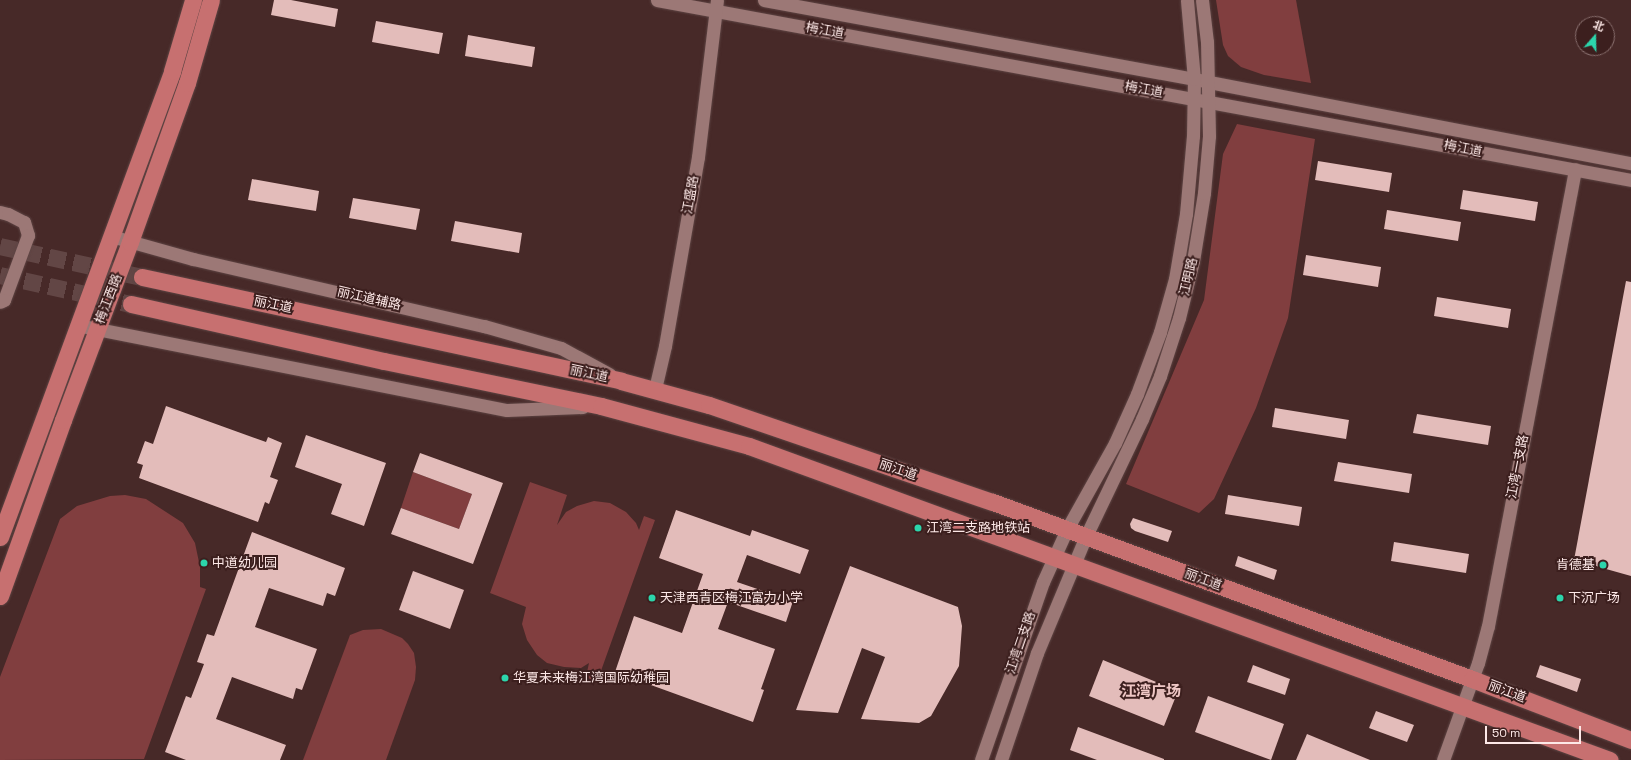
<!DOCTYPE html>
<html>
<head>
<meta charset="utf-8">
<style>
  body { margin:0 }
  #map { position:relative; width:1631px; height:760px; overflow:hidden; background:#472928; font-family:"Space Grotesk","Noto Sans SC",sans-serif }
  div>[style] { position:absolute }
  .green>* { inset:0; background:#813e3f }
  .building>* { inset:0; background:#e3bcba }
  .major-tunnel>* { height:17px; margin-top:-8.5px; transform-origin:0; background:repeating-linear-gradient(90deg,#624645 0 17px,transparent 0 25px) }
  .roads { filter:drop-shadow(0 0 1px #5e4544) drop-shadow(0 0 1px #5e4544) }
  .minor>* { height:13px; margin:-6.5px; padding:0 6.5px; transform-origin:6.5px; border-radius:6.5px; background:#9c7876 }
  .major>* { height:17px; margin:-8.5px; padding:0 8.5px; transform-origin:8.5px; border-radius:8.5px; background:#c77070 }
  .dots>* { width:11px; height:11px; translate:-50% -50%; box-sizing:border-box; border:2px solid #3c1f1e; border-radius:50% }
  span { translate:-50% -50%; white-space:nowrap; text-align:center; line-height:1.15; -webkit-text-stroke:4px #3c1f1e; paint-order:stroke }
  .street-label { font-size:13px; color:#fde8e7 }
  .poi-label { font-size:13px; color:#fde8e7 }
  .left { translate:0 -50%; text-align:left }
  .right { translate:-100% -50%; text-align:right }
  .quarter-label { font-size:15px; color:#efc7c5; font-weight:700 }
  .north { position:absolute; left:1575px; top:16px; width:40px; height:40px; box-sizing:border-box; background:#3c1f1e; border:1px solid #896f6e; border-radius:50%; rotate:20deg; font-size:11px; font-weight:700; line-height:16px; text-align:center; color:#fde8e7 }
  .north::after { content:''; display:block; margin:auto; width:14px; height:18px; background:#2cd5ab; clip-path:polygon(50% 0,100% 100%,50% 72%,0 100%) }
  .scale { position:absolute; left:1485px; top:726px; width:96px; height:18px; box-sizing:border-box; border:2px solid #fde8e7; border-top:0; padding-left:5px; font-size:12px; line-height:14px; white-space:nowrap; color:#fde8e7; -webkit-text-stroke:3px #3c1f1e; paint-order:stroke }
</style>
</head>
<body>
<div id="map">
  <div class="green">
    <i style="clip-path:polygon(1216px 0,1296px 0,1311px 83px,1264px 75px,1241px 67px,1228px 56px,1223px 45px)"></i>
    <i style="clip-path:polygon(1237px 124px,1315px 139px,1288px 318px,1256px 408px,1214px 499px,1199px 513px,1126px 484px,1204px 300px,1223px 154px)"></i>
    <i style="clip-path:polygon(413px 472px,472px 494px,459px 529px,401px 508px)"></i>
    <i style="clip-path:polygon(530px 482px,567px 495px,557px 525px,566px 512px,577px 506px,594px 501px,610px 503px,626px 512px,636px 523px,639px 530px,644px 516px,655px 520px,597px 682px,586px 677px,589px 663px,581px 668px,564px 667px,547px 663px,537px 655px,527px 640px,522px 624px,526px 607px,490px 593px)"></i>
    <i style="clip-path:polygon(125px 495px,146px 499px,183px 523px,195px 543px,200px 567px,200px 587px,206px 589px,144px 759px,0 760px,0 677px,60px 519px,77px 506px,110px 496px)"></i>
    <i style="clip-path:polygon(381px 629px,402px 638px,408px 644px,414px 653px,416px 667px,415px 680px,386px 760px,303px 760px,350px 635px,363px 630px)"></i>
  </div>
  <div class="building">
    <i style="clip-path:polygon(274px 0,291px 0,338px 9px,335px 27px,271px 15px)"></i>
    <i style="clip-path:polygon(376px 21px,443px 33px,439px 54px,372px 42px)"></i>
    <i style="clip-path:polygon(468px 35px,535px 47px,532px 67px,465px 56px)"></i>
    <i style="clip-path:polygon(1318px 161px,1392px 173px,1389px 192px,1315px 180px)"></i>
    <i style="clip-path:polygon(252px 179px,319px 191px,316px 211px,248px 200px)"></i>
    <i style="clip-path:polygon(1463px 190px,1538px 202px,1535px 221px,1460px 209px)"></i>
    <i style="clip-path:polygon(353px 198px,420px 209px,416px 230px,349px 218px)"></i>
    <i style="clip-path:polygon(1387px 210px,1461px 222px,1458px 241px,1384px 229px)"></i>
    <i style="clip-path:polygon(455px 221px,522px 233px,519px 253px,451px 241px)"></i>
    <i style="clip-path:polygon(1306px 255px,1381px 267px,1378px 287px,1303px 275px)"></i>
    <i style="clip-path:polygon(1626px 281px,1631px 282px,1631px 576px,1574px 560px)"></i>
    <i style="clip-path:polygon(1437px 297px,1511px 309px,1508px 328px,1434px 316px)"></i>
    <i style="clip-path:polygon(166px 406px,266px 442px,268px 437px,282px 443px,270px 477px,278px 480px,269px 504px,265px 502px,258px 522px,139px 478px,143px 465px,137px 463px,145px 441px,153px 444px)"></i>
    <i style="clip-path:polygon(1275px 408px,1349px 420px,1346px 439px,1272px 427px)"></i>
    <i style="clip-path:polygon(1417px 414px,1491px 426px,1488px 445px,1413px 433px)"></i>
    <i style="clip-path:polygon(306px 435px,386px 463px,364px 526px,331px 514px,342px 484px,295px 467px)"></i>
    <i style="clip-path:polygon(420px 453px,503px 483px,473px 564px,391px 534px,401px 508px,459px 529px,472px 494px,413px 472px)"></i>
    <i style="clip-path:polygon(1338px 462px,1412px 474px,1409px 493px,1334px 481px)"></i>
    <i style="clip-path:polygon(1228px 495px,1302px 507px,1299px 526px,1225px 514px)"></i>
    <i style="clip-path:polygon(676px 510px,750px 536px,752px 530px,809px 550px,800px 574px,747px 555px,737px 582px,793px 601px,786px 622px,728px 602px,718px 629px,775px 649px,761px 689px,764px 690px,753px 722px,615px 672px,634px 616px,682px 633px,703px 574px,659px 558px)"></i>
    <i style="clip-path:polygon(1133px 518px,1172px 531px,1168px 542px,1135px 531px,1131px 528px,1130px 524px)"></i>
    <i style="clip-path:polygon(252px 532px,345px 568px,335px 596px,327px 593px,323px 606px,269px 588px,255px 627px,317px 649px,302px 690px,296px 688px,293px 699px,232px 677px,216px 719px,286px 745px,280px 760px,186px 760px,165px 752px,186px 696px,191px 698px,204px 664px,197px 662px,207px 634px,214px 636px)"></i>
    <i style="clip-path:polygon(1394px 542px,1469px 554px,1466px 573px,1391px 561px)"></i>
    <i style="clip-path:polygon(1238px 556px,1277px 570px,1274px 580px,1235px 566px)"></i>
    <i style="clip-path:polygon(850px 566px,958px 607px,962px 626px,959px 666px,931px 716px,919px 723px,861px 719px,885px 657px,862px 648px,838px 713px,796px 710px)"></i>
    <i style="clip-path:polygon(413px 571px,464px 590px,450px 629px,399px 610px)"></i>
    <i style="clip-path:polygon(1103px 660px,1178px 691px,1164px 726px,1089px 696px)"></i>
    <i style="clip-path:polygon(1253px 665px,1290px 679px,1285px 695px,1247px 682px)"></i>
    <i style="clip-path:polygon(1540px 665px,1581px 679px,1577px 692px,1536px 677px)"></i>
    <i style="clip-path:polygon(1208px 696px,1284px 724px,1271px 760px,1195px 732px)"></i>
    <i style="clip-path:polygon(1376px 711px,1414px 725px,1407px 742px,1369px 728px)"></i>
    <i style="clip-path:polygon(1078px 727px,1164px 759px,1164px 760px,1097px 760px,1070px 750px)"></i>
    <i style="clip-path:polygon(1307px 734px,1370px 760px,1296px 760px)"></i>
  </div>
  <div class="major-tunnel">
    <i style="left:0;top:246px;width:145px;rotate:12.3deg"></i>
    <i style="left:0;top:275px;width:134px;rotate:12.5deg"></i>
  </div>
  <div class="roads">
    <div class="minor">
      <i style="left:657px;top:0;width:990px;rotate:10.47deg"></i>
      <i style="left:764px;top:0;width:452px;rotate:10.4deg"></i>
      <i style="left:1209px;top:82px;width:430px;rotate:10.9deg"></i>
      <i style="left:0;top:212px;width:8px;rotate:14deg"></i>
      <i style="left:8px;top:214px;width:18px;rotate:27deg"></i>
      <i style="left:24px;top:222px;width:14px;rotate:73deg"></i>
      <i style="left:28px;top:235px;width:69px;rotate:110.3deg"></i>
      <i style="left:4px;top:300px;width:4px;rotate:153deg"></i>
      <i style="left:111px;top:236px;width:85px;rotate:15.7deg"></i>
      <i style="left:193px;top:259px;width:299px;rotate:13deg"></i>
      <i style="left:484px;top:326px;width:80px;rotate:15.9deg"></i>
      <i style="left:561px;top:348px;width:55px;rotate:28.4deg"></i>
      <i style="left:77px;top:325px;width:438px;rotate:11.2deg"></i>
      <i style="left:507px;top:410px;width:76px;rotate:-2.3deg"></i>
      <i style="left:655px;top:389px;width:44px;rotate:-76.9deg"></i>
      <i style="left:665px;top:346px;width:192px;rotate:-80.1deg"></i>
      <i style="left:698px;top:157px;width:158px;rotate:-83.1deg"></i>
      <i style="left:981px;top:760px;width:188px;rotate:-70.8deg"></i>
      <i style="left:1043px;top:582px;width:58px;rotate:-65.6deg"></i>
      <i style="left:1067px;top:529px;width:98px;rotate:-60.8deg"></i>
      <i style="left:1115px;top:443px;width:54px;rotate:-65.8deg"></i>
      <i style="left:1137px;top:394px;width:66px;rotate:-69.6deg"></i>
      <i style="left:1160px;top:332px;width:55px;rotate:-74.2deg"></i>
      <i style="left:1175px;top:279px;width:66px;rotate:-80.4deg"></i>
      <i style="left:1186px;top:214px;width:78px;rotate:-84.9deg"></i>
      <i style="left:1193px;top:136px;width:57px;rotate:-89deg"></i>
      <i style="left:1194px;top:79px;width:79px;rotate:-95.1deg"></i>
      <i style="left:1001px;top:760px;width:113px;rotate:-71.4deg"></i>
      <i style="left:1037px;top:653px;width:127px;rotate:-67.3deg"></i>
      <i style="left:1086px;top:536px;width:130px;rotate:-64.4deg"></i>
      <i style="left:1142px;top:419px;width:47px;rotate:-67.3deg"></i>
      <i style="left:1160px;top:376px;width:61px;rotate:-71.9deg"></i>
      <i style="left:1179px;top:318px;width:59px;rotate:-76.2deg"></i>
      <i style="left:1193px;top:261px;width:69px;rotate:-80.8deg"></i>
      <i style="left:1204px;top:193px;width:57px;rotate:-85deg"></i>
      <i style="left:1209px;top:136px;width:94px;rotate:-91.2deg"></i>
      <i style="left:1207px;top:42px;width:42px;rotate:-96.8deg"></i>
      <i style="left:1443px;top:760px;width:103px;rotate:-70.2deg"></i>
      <i style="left:1478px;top:663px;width:38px;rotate:-75deg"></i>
      <i style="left:1488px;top:626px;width:465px;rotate:-79.2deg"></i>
    </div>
    <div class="major">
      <i style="left:142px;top:277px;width:490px;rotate:12.2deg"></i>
      <i style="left:621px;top:381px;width:91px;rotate:15.3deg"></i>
      <i style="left:709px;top:405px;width:300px;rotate:18.9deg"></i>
      <i style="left:993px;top:502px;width:511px;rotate:20.28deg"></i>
      <i style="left:1472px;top:679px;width:170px;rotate:21deg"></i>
      <i style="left:131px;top:304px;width:259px;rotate:12.7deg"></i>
      <i style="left:384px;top:361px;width:222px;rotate:11.7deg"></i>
      <i style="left:601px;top:406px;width:153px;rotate:15.1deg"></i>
      <i style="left:749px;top:446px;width:916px;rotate:20.04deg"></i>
      <i style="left:0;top:537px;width:497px;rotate:-69.7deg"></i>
      <i style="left:172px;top:71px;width:74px;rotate:-73.5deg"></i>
      <i style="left:0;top:596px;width:187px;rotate:-70.3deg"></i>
      <i style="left:63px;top:420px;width:190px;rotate:-69.4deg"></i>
      <i style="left:130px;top:242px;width:169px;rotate:-70.3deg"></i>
      <i style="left:187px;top:83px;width:86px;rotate:-73.9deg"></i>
    </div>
  </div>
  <div class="dots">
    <i style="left:918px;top:528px;background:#2cd5ab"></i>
    <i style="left:204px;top:563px;background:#2cd5ab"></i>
    <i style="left:1603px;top:565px;background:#2cd5ab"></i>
    <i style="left:652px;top:598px;background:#2cd5ab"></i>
    <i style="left:1560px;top:598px;background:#2cd5ab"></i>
    <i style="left:505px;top:678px;background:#2cd5ab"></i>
  </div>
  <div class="street-label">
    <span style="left:825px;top:31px;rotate:10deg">梅江道</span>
    <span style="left:1144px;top:90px;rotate:10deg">梅江道</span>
    <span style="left:1463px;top:149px;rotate:11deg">梅江道</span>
    <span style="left:691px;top:195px;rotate:-80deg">江盛路</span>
    <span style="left:1189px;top:277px;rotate:-77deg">江明路</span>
    <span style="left:109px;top:299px;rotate:-69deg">梅江西路</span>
    <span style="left:369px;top:299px;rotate:13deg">丽江道辅路</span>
    <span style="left:273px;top:305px;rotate:12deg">丽江道</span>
    <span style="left:589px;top:374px;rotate:12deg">丽江道</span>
    <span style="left:1518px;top:467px;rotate:-79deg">江湾一支路</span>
    <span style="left:898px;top:470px;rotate:19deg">丽江道</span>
    <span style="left:1203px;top:580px;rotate:20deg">丽江道</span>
    <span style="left:1021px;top:643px;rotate:-71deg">江湾二支路</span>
    <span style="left:1507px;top:692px;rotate:21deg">丽江道</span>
  </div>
  <div class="poi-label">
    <span class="left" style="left:926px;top:528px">江湾二支路地铁站</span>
    <span class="left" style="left:212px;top:563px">中道幼儿园</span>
    <span class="right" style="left:1595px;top:565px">肯德基</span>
    <span class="left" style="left:660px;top:598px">天津西青区梅江富力小学</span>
    <span class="left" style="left:1568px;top:598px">下沉广场</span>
    <span class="left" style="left:513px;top:678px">华夏未来梅江湾国际幼稚园</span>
  </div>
  <div class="quarter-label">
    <span style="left:1151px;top:691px">江湾广场</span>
  </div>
  <div class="north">北</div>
  <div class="scale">50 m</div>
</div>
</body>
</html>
